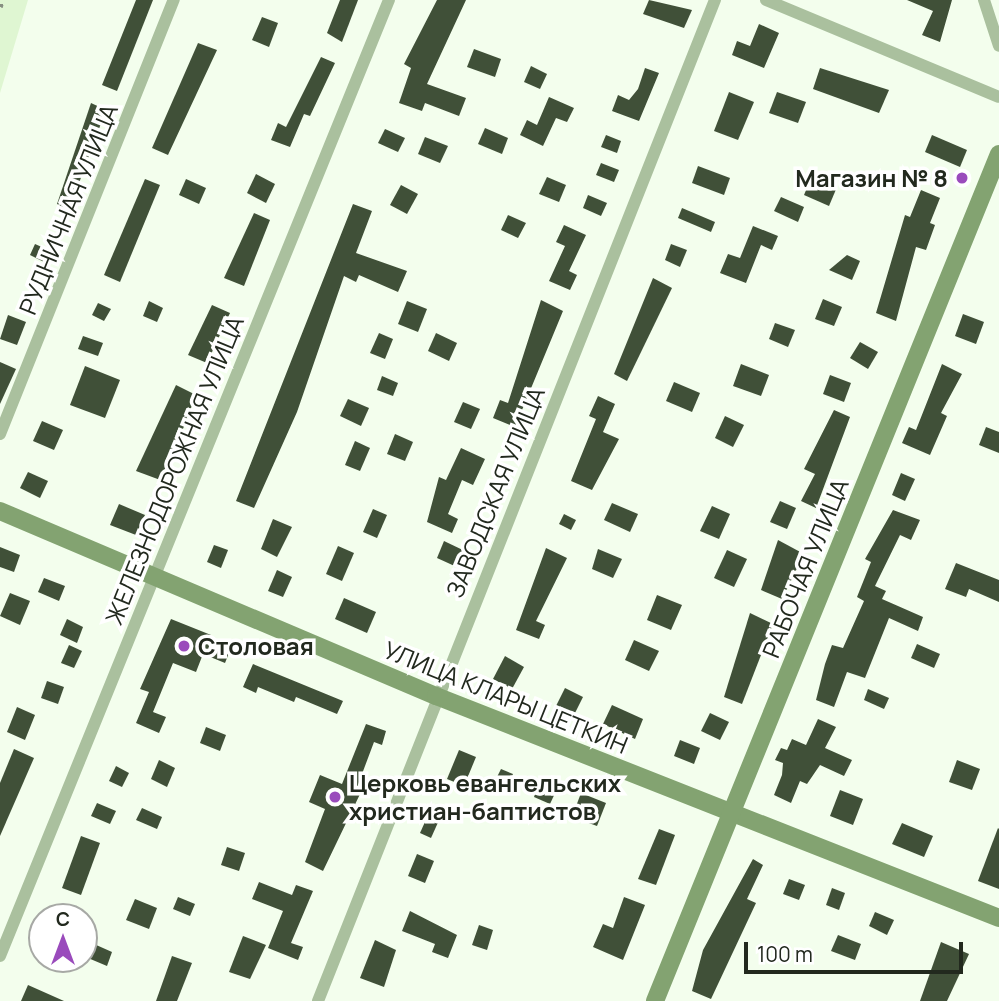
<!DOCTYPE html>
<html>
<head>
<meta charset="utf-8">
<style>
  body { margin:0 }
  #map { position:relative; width:999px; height:1001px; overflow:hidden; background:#f3feed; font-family:Manrope,sans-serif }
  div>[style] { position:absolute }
  .built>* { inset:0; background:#dff6d2 }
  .building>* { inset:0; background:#405038 }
  .street>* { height:12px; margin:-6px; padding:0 6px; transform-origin:6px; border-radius:6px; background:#aac09e }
  .secondary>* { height:18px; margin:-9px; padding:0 9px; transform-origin:9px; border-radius:9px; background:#83a371 }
  .rail>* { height:4.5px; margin-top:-2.25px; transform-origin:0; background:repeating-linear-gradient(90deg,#879082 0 3.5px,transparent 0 10.5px) }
  .dots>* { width:19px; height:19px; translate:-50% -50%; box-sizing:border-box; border:4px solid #fff; border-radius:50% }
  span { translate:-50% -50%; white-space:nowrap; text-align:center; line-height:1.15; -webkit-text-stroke:7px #fff; paint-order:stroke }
  .poi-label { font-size:24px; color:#22291e; font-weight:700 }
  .right { translate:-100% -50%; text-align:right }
  .left { translate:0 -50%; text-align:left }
  .street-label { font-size:24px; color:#22291e }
  .north { position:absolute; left:28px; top:903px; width:70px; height:70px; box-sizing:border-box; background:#fff; border:2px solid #a7a9a5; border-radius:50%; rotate:0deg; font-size:19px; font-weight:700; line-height:28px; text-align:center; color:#22291e }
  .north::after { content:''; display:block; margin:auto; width:24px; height:32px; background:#9a4bbc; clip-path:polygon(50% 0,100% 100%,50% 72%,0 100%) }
  .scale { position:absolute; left:744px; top:942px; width:219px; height:32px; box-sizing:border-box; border:4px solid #22291e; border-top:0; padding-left:9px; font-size:21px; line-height:24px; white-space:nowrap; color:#22291e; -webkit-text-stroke:5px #fff; paint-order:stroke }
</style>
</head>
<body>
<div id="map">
  <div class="built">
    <i style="clip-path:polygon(0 0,28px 0,0 93px)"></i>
  </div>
  <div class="building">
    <i style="clip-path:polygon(136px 0,153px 0,117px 91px,102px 85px)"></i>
    <i style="clip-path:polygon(340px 0,358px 0,342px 42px,327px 33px)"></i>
    <i style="clip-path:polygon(437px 0,466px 0,427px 84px,466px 98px,459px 116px,425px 103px,422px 111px,399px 103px,411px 68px,404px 64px)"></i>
    <i style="clip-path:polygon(649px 0,692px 10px,684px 28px,643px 14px)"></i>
    <i style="clip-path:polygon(907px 0,952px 0,940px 42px,922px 35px,933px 11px)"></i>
    <i style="clip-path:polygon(262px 17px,278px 23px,269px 47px,252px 40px)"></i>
    <i style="clip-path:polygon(759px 24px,779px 33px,764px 68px,732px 55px,737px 41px,750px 46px)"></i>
    <i style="clip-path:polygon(198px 43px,217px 50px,168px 155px,152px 148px)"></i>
    <i style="clip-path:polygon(474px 49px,501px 59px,495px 77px,467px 67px)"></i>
    <i style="clip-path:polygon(321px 57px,335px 63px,310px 116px,304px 114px,290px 147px,271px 140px,278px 123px,286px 127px)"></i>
    <i style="clip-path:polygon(531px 66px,547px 74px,540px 89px,524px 82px)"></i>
    <i style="clip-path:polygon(645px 68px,659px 73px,639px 121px,612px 111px,618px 95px,629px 100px,638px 89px)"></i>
    <i style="clip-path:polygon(820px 68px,889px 90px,879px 113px,813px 89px)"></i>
    <i style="clip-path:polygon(729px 92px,754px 102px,738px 140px,714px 131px)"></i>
    <i style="clip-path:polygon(777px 92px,806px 102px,798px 123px,769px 113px)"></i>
    <i style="clip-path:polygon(549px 97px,574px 108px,567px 122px,556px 118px,543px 146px,520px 135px,527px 120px,537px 125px)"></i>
    <i style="clip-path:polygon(91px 103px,106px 110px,69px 210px,57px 204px)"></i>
    <i style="clip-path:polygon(485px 128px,508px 138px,502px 154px,478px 144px)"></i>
    <i style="clip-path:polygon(385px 129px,405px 138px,398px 152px,378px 143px)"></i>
    <i style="clip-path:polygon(606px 135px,621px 141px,617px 153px,601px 147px)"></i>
    <i style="clip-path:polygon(932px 135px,967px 150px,960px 167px,925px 152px)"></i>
    <i style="clip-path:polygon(425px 137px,448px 146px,440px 163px,418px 154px)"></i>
    <i style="clip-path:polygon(601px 163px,619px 170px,614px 182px,596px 175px)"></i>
    <i style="clip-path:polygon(698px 166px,730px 178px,724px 195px,692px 183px)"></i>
    <i style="clip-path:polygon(256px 174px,275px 184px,266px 203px,247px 193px)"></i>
    <i style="clip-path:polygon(812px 176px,837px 187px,829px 206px,804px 195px)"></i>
    <i style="clip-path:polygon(547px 177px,566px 185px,559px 202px,539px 194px)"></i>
    <i style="clip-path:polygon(145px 179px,160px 185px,120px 282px,104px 275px)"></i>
    <i style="clip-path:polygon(186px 179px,206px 188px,199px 204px,179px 195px)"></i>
    <i style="clip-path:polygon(401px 185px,418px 194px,407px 214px,390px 205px)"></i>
    <i style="clip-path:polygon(921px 190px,940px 198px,930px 223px,935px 225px,926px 250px,916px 247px,896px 321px,876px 313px,905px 215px,910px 217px)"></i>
    <i style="clip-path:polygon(588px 195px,607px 203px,601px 216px,583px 208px)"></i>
    <i style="clip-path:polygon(781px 197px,804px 207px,798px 222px,774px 211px)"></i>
    <i style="clip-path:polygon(353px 204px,372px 211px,356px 253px,407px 271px,398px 292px,359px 275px,356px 282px,344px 276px,297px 412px,254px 508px,236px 501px)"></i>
    <i style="clip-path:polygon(682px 208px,715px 222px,711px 232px,678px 218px)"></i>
    <i style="clip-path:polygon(254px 213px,270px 220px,244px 286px,224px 278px)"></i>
    <i style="clip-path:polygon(508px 215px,526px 223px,518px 238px,501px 230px)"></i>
    <i style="clip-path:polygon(564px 225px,586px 235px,569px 271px,577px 275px,570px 290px,549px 281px,565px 246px,556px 242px)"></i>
    <i style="clip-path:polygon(753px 226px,778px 236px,772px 250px,761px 245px,746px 283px,720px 273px,728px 254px,740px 258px)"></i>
    <i style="clip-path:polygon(35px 244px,53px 252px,48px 264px,30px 255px)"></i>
    <i style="clip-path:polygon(671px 244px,687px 250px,680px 267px,665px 260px)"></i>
    <i style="clip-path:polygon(847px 255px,860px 261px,852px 280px,829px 270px)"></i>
    <i style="clip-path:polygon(653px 278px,672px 288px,627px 381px,614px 374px)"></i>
    <i style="clip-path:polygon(823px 299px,842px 307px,834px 326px,815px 319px)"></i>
    <i style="clip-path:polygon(541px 300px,563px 311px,515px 427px,493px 418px,500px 400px,508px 403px)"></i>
    <i style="clip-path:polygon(149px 301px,163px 308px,157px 322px,143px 316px)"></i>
    <i style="clip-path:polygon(407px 301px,427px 309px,418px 332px,398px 324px)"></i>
    <i style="clip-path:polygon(98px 303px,111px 309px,104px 321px,92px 315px)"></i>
    <i style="clip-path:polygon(212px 305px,230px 313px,207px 363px,188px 355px)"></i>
    <i style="clip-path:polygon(963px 314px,984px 322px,976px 344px,955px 336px)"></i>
    <i style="clip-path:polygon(8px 315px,26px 322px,17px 345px,0 339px)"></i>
    <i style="clip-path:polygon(775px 323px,795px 330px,788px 347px,769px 339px)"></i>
    <i style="clip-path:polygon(379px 333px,393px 339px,385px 359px,370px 353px)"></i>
    <i style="clip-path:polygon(436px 333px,457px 343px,449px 361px,428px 351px)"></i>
    <i style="clip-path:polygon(83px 336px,103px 343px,98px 356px,78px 349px)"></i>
    <i style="clip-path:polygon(860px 342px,878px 352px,868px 369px,850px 358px)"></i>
    <i style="clip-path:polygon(0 362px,16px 369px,0 404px)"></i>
    <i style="clip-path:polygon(741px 364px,769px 375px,761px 396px,733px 386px)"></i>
    <i style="clip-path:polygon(942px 364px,962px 374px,941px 413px,947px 416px,930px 455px,902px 443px,909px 427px,916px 430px)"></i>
    <i style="clip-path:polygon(85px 366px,120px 380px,105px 418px,70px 405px)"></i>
    <i style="clip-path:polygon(830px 375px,851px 383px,844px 402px,823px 394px)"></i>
    <i style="clip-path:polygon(382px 376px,398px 383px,393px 396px,377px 390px)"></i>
    <i style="clip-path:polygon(674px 382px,700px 393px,692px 412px,666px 401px)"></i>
    <i style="clip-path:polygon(176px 385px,196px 395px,163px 481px,136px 471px)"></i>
    <i style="clip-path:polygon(598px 396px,615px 404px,603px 432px,619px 439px,592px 490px,571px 481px,596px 419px,589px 416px)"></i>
    <i style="clip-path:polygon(348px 399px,369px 408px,361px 426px,340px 416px)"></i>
    <i style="clip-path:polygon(463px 402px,480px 409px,471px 429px,454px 422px)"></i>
    <i style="clip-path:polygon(834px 410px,850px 417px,816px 508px,801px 501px,815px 474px,804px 469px)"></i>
    <i style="clip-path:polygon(725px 416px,744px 425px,733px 447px,715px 438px)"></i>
    <i style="clip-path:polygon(42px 421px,63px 430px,54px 450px,33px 441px)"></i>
    <i style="clip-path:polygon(986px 427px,999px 432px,999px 453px,979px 445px)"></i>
    <i style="clip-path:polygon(395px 434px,413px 442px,405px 461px,387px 454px)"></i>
    <i style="clip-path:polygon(355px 441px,370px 448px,360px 471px,345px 465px)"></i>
    <i style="clip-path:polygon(461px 448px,485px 459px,473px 485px,462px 480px,448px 514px,458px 519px,452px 533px,427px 522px,439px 477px,446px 480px)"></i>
    <i style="clip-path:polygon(28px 472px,48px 481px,40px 498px,20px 488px)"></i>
    <i style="clip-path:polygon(901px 473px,915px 479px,905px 501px,892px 495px)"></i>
    <i style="clip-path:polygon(780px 501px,796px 508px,787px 529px,770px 522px)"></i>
    <i style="clip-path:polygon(612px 503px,638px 514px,630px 532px,604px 520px)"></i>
    <i style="clip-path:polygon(119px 504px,145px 515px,136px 535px,110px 525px)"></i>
    <i style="clip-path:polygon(712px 506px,730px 514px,719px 539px,700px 531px)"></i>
    <i style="clip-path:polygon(373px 509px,387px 515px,377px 538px,363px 532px)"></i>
    <i style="clip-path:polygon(893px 510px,920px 520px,911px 540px,900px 535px,875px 586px,886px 591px,882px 599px,923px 617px,918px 631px,889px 618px,865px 678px,847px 672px,834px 707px,816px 700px,825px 664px,832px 645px,843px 648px,864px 601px,857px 597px,871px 562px,865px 559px)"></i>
    <i style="clip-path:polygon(564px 514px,576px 520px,571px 530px,559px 524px)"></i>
    <i style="clip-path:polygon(273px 519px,292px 527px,277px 557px,261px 549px)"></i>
    <i style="clip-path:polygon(778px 540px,804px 554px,782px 599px,761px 590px)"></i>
    <i style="clip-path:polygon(444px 541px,467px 552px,459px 568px,437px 558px)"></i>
    <i style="clip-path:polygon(214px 545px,228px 550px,221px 568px,207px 562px)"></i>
    <i style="clip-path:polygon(338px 546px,354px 553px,342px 581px,326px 574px)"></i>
    <i style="clip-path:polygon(0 547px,20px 555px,14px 572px,0 567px)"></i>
    <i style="clip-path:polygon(546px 548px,567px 558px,536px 621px,545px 625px,539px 639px,516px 630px)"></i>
    <i style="clip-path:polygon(598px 549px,622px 559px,613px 578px,592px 569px)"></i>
    <i style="clip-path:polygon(727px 550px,747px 559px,734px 587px,714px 578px)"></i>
    <i style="clip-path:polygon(956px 563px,999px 580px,999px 602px,969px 589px,966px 597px,945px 589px)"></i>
    <i style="clip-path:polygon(277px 570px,292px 577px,283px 597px,268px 591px)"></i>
    <i style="clip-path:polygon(44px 578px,65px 586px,59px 601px,38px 592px)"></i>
    <i style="clip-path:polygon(10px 593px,30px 601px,20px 625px,0 616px)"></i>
    <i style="clip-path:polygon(657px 595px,682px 605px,671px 630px,647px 620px)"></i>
    <i style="clip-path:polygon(344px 598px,376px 612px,367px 633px,335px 619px)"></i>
    <i style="clip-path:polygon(750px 613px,773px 624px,742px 704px,724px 697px)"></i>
    <i style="clip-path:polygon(67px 619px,83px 627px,77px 643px,60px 635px)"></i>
    <i style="clip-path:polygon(171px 619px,211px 635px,207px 644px,229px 653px,225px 663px,203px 654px,196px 672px,173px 663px,153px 712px,166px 717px,159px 733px,136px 723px,149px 692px,140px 689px)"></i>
    <i style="clip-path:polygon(634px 640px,659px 651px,649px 671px,625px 660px)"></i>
    <i style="clip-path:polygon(917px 644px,940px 654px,934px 668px,911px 658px)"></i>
    <i style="clip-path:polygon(69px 645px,82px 651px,74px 668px,61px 663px)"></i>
    <i style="clip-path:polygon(505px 656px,524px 667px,512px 689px,493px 679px)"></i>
    <i style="clip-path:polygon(253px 664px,343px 701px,337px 714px,296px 697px,294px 702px,258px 687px,256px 693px,243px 687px)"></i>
    <i style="clip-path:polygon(47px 681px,64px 687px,58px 704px,41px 698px)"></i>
    <i style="clip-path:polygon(565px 688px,583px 697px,574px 715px,556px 706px)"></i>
    <i style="clip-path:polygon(868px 689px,889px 698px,884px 709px,864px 700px)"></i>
    <i style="clip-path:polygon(612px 705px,643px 719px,635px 739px,603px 724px)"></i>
    <i style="clip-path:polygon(17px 707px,35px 715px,25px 740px,7px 732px)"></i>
    <i style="clip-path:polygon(710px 713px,729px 722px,720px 740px,701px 731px)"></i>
    <i style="clip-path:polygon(818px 719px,836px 727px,825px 748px,852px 760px,844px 776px,820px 765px,807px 784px,800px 781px,791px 803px,774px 795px,782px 775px,783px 763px,775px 760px,781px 748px,787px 750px,792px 739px,806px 745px)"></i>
    <i style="clip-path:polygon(366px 724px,386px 731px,382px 745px,374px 742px,356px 790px,361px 792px,323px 871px,305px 862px,325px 809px,309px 802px,320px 775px,342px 784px)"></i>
    <i style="clip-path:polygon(206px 727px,226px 735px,220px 751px,200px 743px)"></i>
    <i style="clip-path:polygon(680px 740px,700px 748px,694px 764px,674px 756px)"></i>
    <i style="clip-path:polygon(14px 749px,34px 758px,0 836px,0 783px)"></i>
    <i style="clip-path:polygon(459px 750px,476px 757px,464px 786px,447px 779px)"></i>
    <i style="clip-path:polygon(159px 760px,175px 768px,167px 787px,151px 779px)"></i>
    <i style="clip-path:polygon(957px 760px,980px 769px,972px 790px,949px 782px)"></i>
    <i style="clip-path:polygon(116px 766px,129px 773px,122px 787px,109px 781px)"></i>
    <i style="clip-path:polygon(501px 769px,513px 774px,506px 791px,493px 785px)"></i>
    <i style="clip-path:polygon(539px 784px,556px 791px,550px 804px,534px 797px)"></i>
    <i style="clip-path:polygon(840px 790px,863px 799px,853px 825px,830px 816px)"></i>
    <i style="clip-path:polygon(581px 793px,606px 803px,597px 826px,572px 817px)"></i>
    <i style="clip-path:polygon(97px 803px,116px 811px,110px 824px,91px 816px)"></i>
    <i style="clip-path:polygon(142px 808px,162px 817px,157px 829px,136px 820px)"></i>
    <i style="clip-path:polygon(429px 813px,440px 818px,431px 838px,420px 833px)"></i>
    <i style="clip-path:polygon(902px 823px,933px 836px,924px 857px,892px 844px)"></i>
    <i style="clip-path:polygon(998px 828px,999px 829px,999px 889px,978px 881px)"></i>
    <i style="clip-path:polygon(659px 829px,675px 835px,656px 885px,638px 879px)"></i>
    <i style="clip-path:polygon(81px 836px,100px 843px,81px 895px,62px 888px)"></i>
    <i style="clip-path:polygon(227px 847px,245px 853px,239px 871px,221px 865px)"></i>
    <i style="clip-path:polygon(417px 854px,434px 861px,425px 883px,408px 876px)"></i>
    <i style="clip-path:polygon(753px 859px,763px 865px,747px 899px,756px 903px,711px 999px,692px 991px,703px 950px)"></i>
    <i style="clip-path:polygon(789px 879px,805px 885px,799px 900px,783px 894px)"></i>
    <i style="clip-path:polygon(259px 882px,292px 895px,296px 885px,313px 891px,291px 943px,303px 947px,298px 960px,268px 948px,283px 911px,252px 899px)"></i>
    <i style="clip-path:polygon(832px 888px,845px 893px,839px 910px,826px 905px)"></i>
    <i style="clip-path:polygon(178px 897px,195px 904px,190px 916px,173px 909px)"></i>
    <i style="clip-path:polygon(624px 897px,645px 905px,623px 960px,593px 947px,603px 924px,613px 928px)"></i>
    <i style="clip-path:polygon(135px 899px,157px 908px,149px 929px,126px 920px)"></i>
    <i style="clip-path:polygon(410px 911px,457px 935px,448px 958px,432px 952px,435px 944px,402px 931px)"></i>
    <i style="clip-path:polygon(875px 912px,894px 920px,887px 935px,869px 926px)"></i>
    <i style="clip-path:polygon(479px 925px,493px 930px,487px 950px,472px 945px)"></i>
    <i style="clip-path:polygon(838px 935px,861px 944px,855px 960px,831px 951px)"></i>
    <i style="clip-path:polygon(243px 936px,266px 945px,250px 979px,229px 972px)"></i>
    <i style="clip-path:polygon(375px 940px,396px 950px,384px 987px,360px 978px)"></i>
    <i style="clip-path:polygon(941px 942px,969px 954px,947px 1001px,920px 1001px)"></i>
    <i style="clip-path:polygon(94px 944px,112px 952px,107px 966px,88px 958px)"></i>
    <i style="clip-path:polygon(172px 956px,192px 963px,177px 1001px,156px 1001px)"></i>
    <i style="clip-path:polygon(28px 985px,64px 1001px,21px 1001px)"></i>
  </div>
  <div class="street">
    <i style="left:766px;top:0;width:252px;rotate:22.6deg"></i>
    <i style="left:984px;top:0;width:48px;rotate:71.9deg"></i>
    <i style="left:0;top:434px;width:468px;rotate:-68.2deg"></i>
    <i style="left:0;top:956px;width:1032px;rotate:-67.86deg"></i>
    <i style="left:318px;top:1001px;width:1077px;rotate:-68.37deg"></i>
  </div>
  <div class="secondary">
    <i style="left:0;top:511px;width:474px;rotate:23deg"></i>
    <i style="left:436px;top:696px;width:605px;rotate:21.52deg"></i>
    <i style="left:655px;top:1001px;width:914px;rotate:-67.9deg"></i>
  </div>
  <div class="rail">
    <i style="left:0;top:7px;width:7px;rotate:-74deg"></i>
  </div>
  <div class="dots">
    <i style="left:962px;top:178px;background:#9a4bbc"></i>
    <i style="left:184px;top:646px;background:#9a4bbc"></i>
    <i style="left:335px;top:797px;background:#9a4bbc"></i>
  </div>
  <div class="poi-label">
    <span class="right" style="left:948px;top:178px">Магазин № 8</span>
    <span class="left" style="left:198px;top:646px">Столовая</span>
    <span class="left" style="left:349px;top:797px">Церковь евангельских<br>христиан-баптистов</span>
  </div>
  <div class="street-label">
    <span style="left:68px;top:209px;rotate:-68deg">РУДНИЧНАЯ УЛИЦА</span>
    <span style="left:174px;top:470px;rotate:-68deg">ЖЕЛЕЗНОДОРОЖНАЯ УЛИЦА</span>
    <span style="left:495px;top:492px;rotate:-68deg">ЗАВОДСКАЯ УЛИЦА</span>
    <span style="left:805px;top:568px;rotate:-68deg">РАБОЧАЯ УЛИЦА</span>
    <span style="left:506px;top:697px;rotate:22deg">УЛИЦА КЛАРЫ ЦЕТКИН</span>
  </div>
  <div class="north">С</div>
  <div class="scale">100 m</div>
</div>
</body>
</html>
